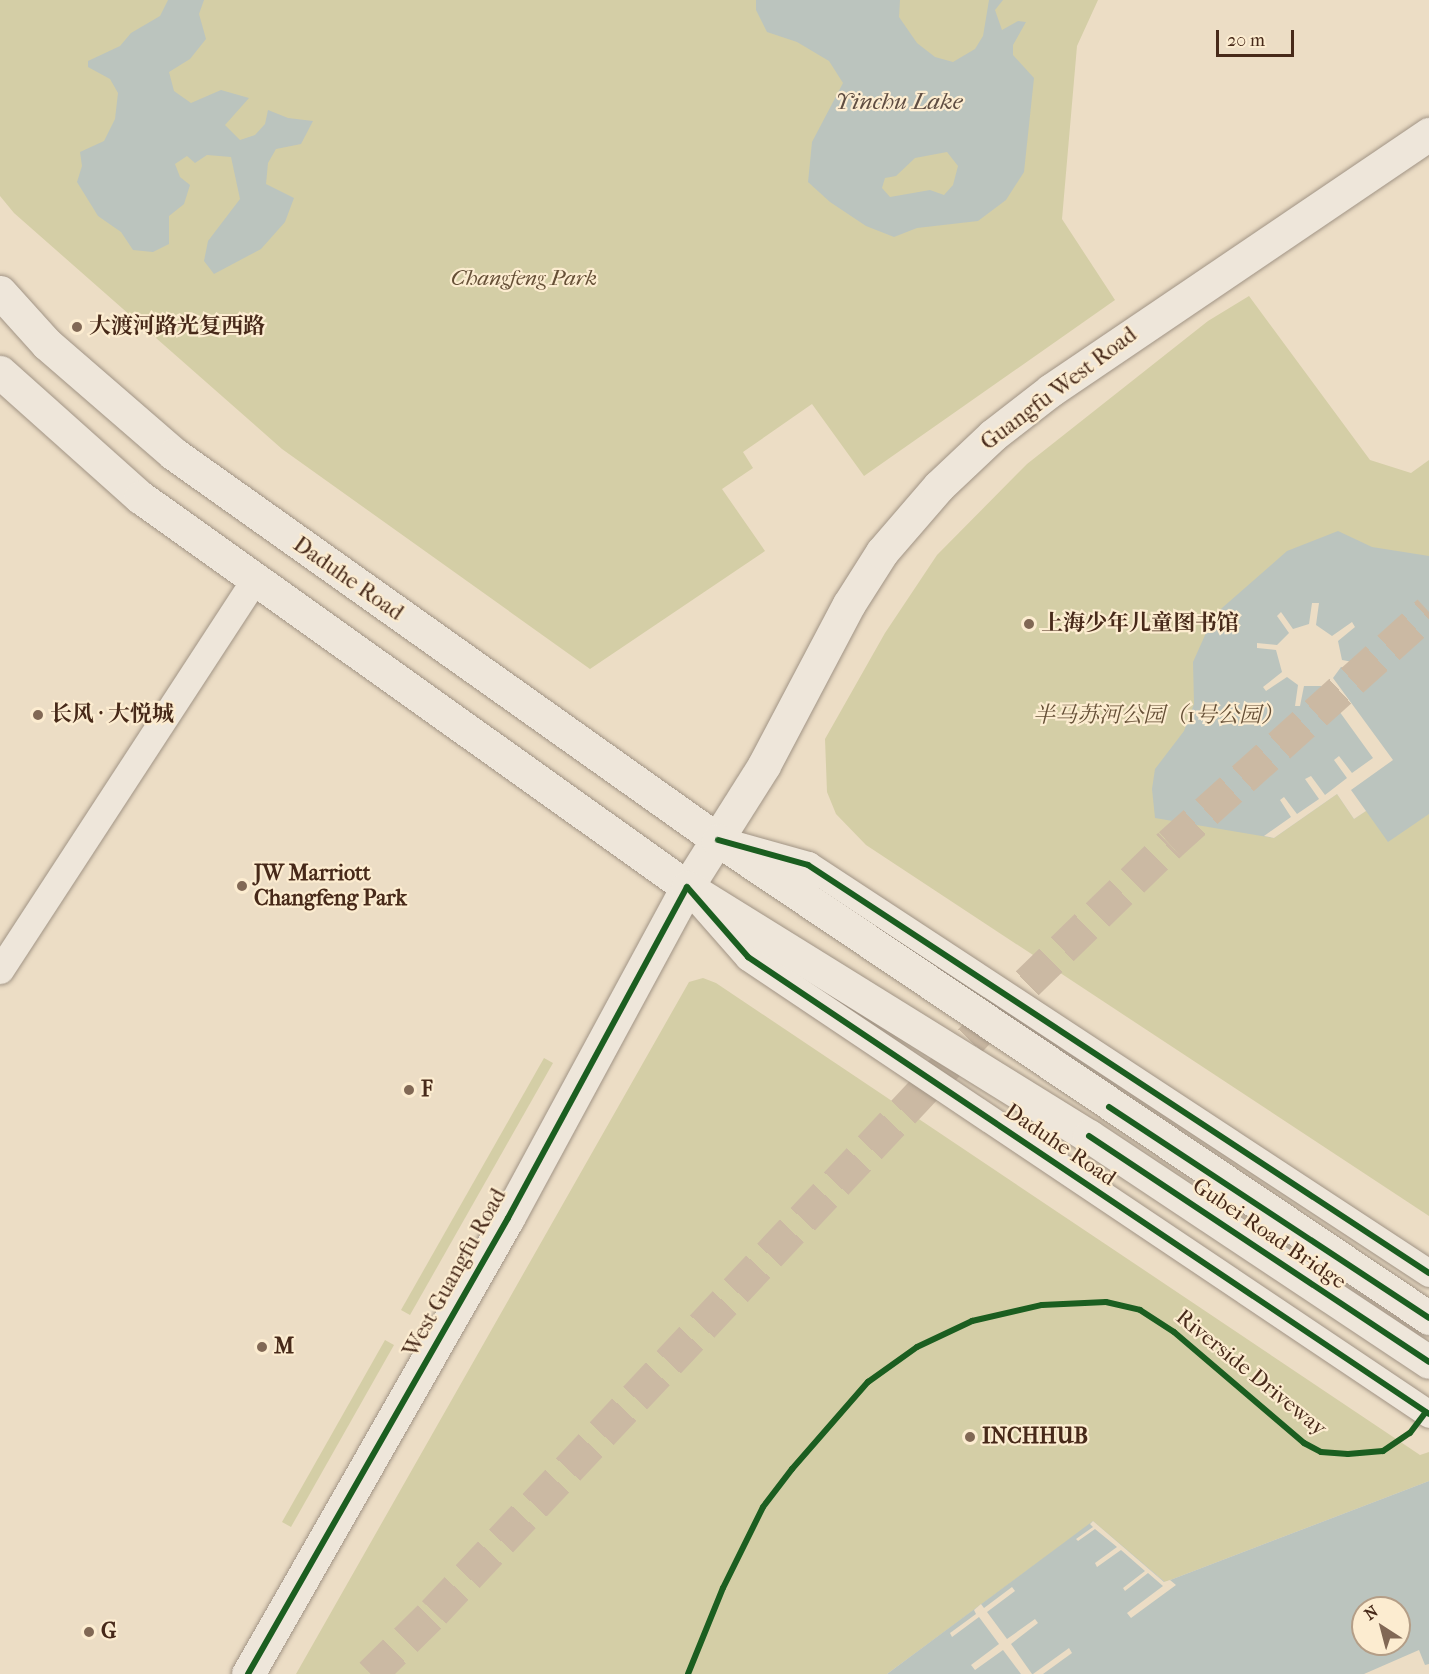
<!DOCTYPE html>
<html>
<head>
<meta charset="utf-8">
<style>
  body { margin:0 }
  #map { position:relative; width:1429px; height:1674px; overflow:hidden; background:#ecddc5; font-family:"IM FELL French Canon","Noto Serif SC",serif }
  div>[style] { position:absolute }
  .green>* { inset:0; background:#d4cea6 }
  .water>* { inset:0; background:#bbc4be }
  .pier>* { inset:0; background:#ecddc5 }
  .trunk-tunnel>* { height:33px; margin-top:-16.5px; transform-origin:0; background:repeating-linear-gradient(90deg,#cbb9a3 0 33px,transparent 0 49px) }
  .roads { filter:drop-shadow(0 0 2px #a19485) drop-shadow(0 0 2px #a19485) }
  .minor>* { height:27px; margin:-13.5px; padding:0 13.5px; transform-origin:13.5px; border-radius:13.5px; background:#eee6da }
  .tertiary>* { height:33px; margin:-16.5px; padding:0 16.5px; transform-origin:16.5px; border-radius:16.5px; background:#eee6da }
  .secondary>* { height:33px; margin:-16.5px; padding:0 16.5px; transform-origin:16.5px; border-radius:16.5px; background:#eee6da }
  .cycleway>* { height:6px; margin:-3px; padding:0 3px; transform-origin:3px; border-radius:3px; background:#1b5e20 }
  .dots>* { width:16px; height:16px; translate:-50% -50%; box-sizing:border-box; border:3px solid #fcecd0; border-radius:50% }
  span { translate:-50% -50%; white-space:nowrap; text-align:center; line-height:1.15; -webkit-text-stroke:4.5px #fcecd0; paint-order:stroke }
  .park-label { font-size:22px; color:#654f36; font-style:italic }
  .poi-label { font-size:22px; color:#472919; font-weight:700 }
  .left { translate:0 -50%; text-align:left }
  .street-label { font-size:22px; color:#472919 }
  .water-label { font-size:24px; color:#5f4d42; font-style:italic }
  .north { position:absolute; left:1351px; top:1596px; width:60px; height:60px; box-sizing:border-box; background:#fcecd0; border:2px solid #b49e87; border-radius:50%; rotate:324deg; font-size:16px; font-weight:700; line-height:24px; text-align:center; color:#472919 }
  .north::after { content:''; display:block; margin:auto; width:21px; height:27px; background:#816855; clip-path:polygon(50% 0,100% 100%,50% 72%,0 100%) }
  .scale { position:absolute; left:1216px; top:30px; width:78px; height:27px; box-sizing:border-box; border:3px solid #472919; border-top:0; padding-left:8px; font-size:18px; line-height:21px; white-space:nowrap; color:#472919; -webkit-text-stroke:4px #fcecd0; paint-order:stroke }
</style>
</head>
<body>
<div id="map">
  <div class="green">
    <i style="clip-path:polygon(0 0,1098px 0,1077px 46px,1062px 219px,1115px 300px,864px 476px,812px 404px,743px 452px,753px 468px,722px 489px,765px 551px,590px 669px,282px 449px,14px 213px,0 196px)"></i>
    <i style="clip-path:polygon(1249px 296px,1370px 460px,1411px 473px,1429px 460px,1429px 1216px,866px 845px,836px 814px,827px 792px,825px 739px,885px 633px,937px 555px,1027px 464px,1208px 321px)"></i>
    <i style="clip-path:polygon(703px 978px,716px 983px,1420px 1455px,1429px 1452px,1429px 1481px,1165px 1582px,1093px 1522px,887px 1674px,296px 1674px,689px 982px)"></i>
    <i style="clip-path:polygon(544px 1058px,553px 1063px,410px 1315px,401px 1310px)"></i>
    <i style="clip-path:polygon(385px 1340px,394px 1345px,291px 1527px,282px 1522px)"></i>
  </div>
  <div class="water">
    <i style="clip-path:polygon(168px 0,204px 0,199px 14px,206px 39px,190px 59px,169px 72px,174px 91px,191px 103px,221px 90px,249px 98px,225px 125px,240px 140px,255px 135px,265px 124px,268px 110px,288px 118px,313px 121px,301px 144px,276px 149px,268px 163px,266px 184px,294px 198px,285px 222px,261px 249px,214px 274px,204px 261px,208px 241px,240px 199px,231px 157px,207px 155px,195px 163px,187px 156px,175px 164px,180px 177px,190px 185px,184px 204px,169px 216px,169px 244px,153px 252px,133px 250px,121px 232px,98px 216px,77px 182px,82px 166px,80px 152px,104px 141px,115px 119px,118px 93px,110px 79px,88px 67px,88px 61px,120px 46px,131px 33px,160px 16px)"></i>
    <i style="clip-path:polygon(evenodd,756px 0,900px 0,899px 17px,917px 43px,935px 57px,953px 62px,975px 49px,983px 36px,989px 0,1003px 0,995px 10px,1002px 30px,1018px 21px,1026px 22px,1013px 45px,1013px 55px,1034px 78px,1024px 172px,1006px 200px,978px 221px,917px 228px,894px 237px,866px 226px,830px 202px,808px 182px,812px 142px,843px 83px,829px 61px,797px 42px,767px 32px,756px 10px,756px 0,947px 152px,958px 166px,953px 185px,944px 195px,930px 190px,890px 197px,882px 188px,885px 178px,896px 176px,915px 158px,947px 152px)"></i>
    <i style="clip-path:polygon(1338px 531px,1372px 547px,1429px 556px,1429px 814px,1388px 842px,1366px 811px,1354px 819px,1337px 794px,1274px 838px,1155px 818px,1152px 789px,1155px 769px,1184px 731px,1194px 704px,1193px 662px,1214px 615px,1287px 551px)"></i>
    <i style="clip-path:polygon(evenodd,1429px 1481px,1429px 1664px,1425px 1665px,1419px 1650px,1364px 1674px,887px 1674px,1093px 1521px,1165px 1582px,1429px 1481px,1363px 1608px,1399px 1608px,1399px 1644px,1363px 1644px,1363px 1608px)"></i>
  </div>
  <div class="pier">
    <i style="clip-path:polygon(1312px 603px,1319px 603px,1316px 625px,1332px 636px,1352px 622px,1355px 627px,1338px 641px,1342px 660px,1364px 664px,1361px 670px,1341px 667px,1333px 678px,1393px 760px,1351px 790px,1366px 811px,1354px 819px,1337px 794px,1274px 838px,1264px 836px,1291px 817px,1280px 800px,1284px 797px,1297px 814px,1319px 799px,1305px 779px,1311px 776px,1325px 795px,1347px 778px,1334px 760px,1339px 756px,1352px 773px,1373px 758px,1321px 686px,1304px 686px,1300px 706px,1295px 706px,1298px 685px,1287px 677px,1266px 691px,1263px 687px,1282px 672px,1276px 650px,1257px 648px,1257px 643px,1277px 645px,1289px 633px,1277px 616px,1281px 612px,1293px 629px,1309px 624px)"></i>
    <i style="clip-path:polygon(1093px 1521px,1164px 1582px,1170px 1580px,1176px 1585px,1131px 1618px,1127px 1613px,1163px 1586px,1148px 1573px,1125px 1591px,1123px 1588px,1145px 1571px,1121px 1550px,1097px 1567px,1095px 1563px,1117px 1547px,1095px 1529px,1078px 1541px,1076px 1539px,1093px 1527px,1090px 1524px)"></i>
    <i style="clip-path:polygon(1012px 1587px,1015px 1591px,987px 1612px,1007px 1639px,1035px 1619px,1038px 1623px,1011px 1644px,1032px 1674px,1021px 1674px,1003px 1650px,975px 1670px,971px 1665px,999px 1644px,979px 1617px,952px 1637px,950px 1633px,976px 1614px,974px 1610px,981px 1604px,984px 1608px)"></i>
    <i style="clip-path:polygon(1069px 1648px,1072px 1653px,1043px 1674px,1033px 1674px)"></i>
  </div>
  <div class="trunk-tunnel">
    <i style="left:371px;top:1674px;width:88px;rotate:-44.5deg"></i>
    <i style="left:434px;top:1612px;width:816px;rotate:-46.84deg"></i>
    <i style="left:992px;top:1017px;width:248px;rotate:-44.2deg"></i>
    <i style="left:1170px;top:844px;width:348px;rotate:-42deg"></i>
  </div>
  <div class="roads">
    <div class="minor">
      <i style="left:733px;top:844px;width:78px;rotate:15.6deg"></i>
      <i style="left:808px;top:865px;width:743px;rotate:33.31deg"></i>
      <i style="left:699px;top:901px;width:74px;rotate:48.8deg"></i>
      <i style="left:748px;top:957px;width:820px;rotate:33.86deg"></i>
      <i style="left:0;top:970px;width:469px;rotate:-56.9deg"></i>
    </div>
    <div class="tertiary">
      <i style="left:248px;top:1674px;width:525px;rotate:-60.31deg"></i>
      <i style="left:508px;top:1218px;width:376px;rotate:-61.6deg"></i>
      <i style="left:687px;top:887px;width:144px;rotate:-57.7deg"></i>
      <i style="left:764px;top:765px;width:182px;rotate:-62.2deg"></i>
      <i style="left:849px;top:604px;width:62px;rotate:-57.6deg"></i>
      <i style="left:882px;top:552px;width:87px;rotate:-49.2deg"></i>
      <i style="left:939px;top:486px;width:74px;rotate:-43.4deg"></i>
      <i style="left:993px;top:435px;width:73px;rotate:-37.8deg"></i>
      <i style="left:1051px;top:390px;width:457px;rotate:-34.1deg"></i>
    </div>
    <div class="secondary">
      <i style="left:0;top:292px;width:70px;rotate:47.9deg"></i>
      <i style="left:47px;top:344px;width:168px;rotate:40.9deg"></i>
      <i style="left:174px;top:454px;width:667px;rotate:35.36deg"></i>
      <i style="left:718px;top:840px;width:857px;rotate:33.91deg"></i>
      <i style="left:0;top:372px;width:188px;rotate:41.8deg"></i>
      <i style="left:140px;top:497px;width:672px;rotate:35.49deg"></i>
      <i style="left:687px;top:887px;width:473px;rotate:31.8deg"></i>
      <i style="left:1089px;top:1136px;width:408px;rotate:33.6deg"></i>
    </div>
  </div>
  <div class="cycleway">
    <i style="left:718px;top:840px;width:93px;rotate:15.5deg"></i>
    <i style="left:808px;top:865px;width:743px;rotate:33.31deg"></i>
    <i style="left:1109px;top:1107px;width:383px;rotate:33.4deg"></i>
    <i style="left:1089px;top:1136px;width:408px;rotate:33.6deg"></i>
    <i style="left:248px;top:1674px;width:525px;rotate:-60.31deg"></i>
    <i style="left:508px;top:1218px;width:376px;rotate:-61.6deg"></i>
    <i style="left:687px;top:887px;width:93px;rotate:48.9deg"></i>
    <i style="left:748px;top:957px;width:820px;rotate:33.86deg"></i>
    <i style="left:688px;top:1674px;width:93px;rotate:-67.9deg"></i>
    <i style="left:723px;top:1588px;width:90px;rotate:-63.7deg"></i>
    <i style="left:763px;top:1507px;width:48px;rotate:-52.7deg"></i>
    <i style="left:792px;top:1469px;width:116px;rotate:-48.9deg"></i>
    <i style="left:868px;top:1382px;width:60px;rotate:-35.5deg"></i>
    <i style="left:917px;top:1347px;width:61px;rotate:-25.3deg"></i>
    <i style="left:972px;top:1321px;width:72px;rotate:-12.9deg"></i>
    <i style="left:1042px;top:1305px;width:64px;rotate:-2.7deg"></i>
    <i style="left:1106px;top:1302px;width:35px;rotate:13deg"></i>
    <i style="left:1140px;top:1310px;width:40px;rotate:32.9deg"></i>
    <i style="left:1174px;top:1332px;width:171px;rotate:40.5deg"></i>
    <i style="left:1304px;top:1443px;width:19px;rotate:28deg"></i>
    <i style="left:1321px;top:1452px;width:27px;rotate:4deg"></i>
    <i style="left:1348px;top:1454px;width:35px;rotate:-5deg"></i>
    <i style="left:1383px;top:1451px;width:32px;rotate:-34deg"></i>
    <i style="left:1410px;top:1433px;width:26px;rotate:-53deg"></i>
  </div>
  <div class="dots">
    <i style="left:77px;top:327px;background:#816855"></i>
    <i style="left:1029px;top:624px;background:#816855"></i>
    <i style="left:38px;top:715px;background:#816855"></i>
    <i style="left:242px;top:886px;background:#816855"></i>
    <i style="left:409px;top:1090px;background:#816855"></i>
    <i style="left:262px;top:1347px;background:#816855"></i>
    <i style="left:970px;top:1437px;background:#816855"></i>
    <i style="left:89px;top:1632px;background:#816855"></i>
  </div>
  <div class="park-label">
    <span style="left:524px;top:279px">Changfeng Park</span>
    <span style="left:1158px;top:716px">半马苏河公园（1号公园）</span>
  </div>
  <div class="poi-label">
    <span class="left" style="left:89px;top:327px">大渡河路光复西路</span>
    <span class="left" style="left:1041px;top:624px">上海少年儿童图书馆</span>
    <span class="left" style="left:50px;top:715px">长风 · 大悦城</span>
    <span class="left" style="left:254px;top:886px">JW Marriott<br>Changfeng Park</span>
    <span class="left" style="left:421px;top:1090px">F</span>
    <span class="left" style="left:274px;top:1347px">M</span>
    <span class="left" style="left:982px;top:1437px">INCHHUB</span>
    <span class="left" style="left:101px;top:1632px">G</span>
  </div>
  <div class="street-label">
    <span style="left:1059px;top:389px;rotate:-37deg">Guangfu West Road</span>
    <span style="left:348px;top:579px;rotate:35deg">Daduhe Road</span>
    <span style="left:1060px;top:1145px;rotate:34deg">Daduhe Road</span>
    <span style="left:1269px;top:1234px;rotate:34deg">Gubei Road Bridge</span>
    <span style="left:455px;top:1273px;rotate:-61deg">West Guangfu Road</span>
    <span style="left:1251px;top:1373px;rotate:39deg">Riverside Driveway</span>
  </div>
  <div class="water-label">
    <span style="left:899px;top:102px">Yinchu Lake</span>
  </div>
  <div class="north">N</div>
  <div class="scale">20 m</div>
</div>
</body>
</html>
